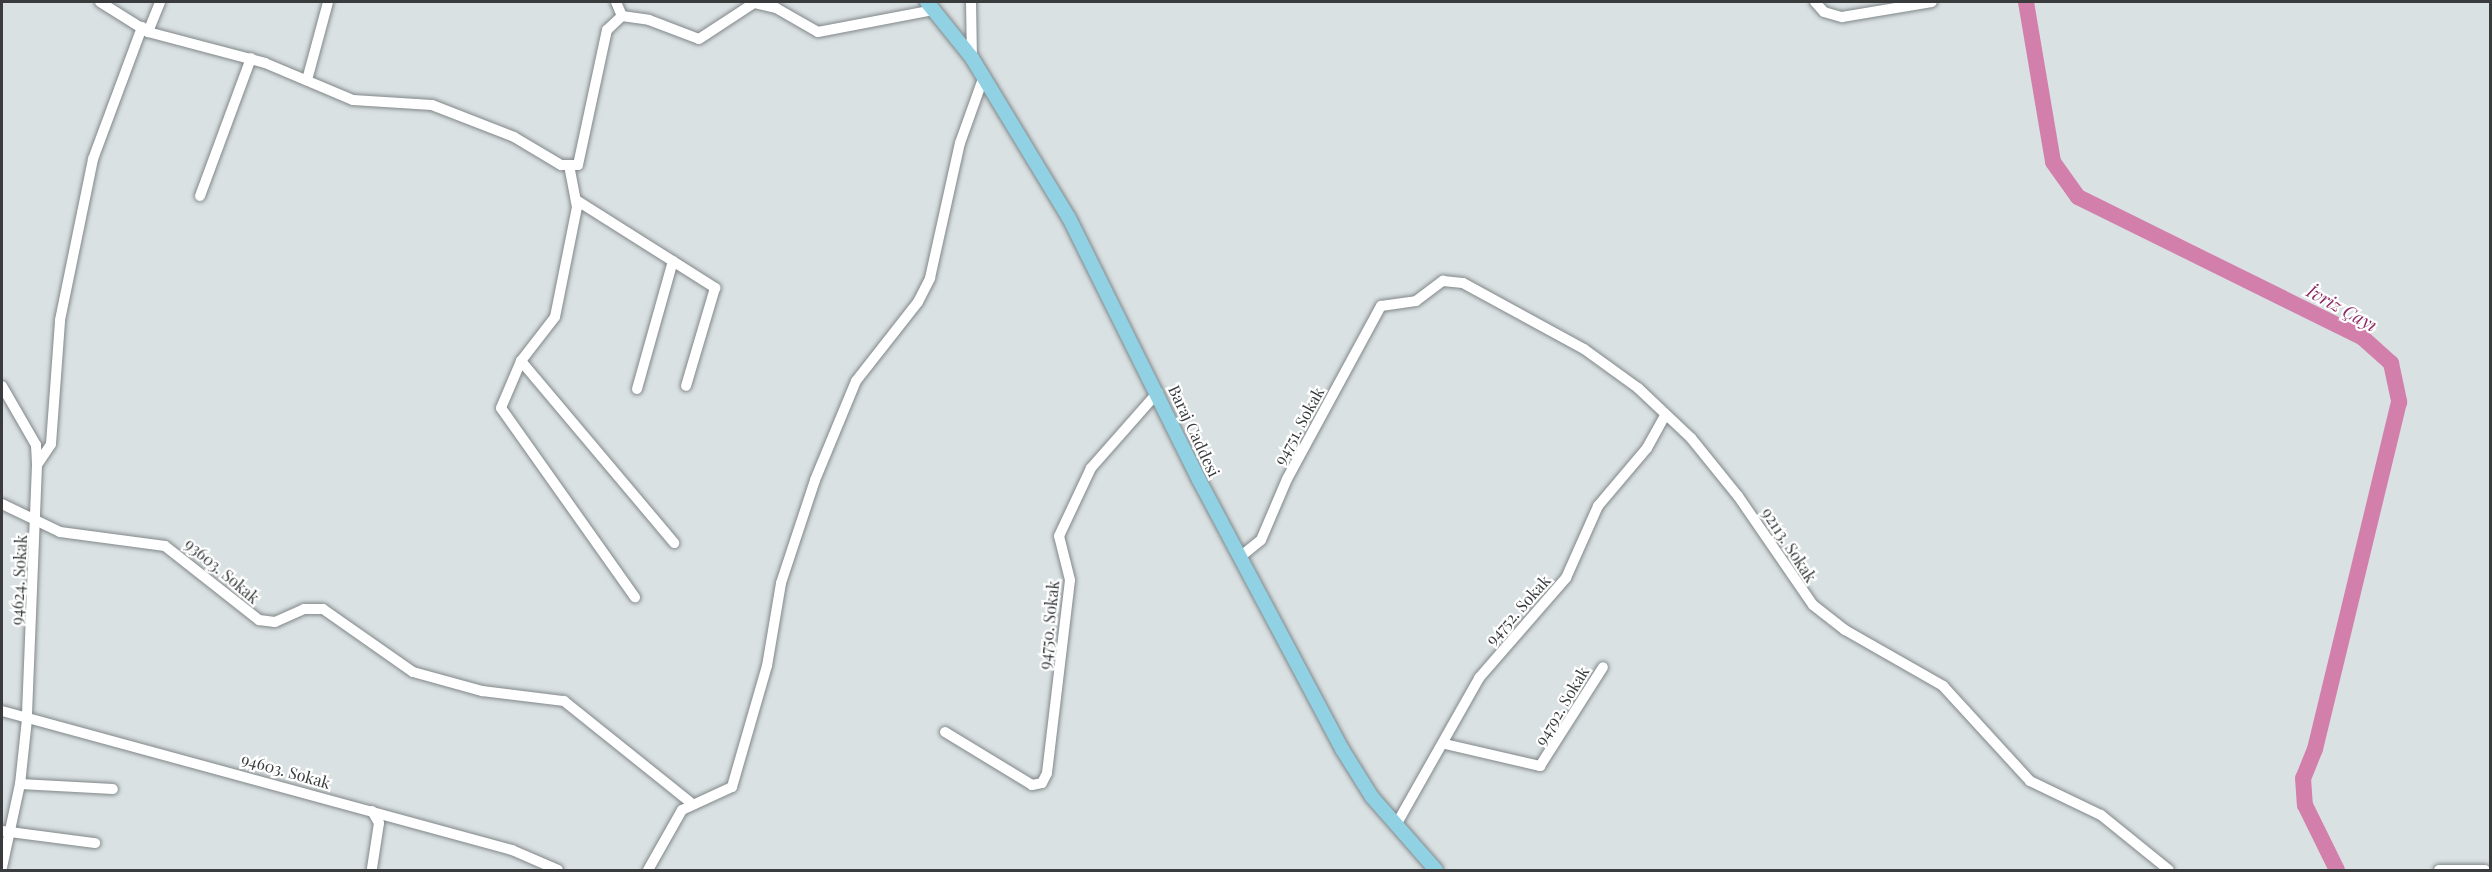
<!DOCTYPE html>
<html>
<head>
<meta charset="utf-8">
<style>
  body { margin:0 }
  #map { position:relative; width:2492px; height:872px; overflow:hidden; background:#dae1e3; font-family:"Playfair Display",serif }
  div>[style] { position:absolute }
  .river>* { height:16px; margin:-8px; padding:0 8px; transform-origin:8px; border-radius:8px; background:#d280ab }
  .roads { filter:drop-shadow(0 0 2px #818789) drop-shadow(0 0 2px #818789) }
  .minor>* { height:10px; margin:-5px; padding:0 5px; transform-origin:5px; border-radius:5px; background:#fff }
  .major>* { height:14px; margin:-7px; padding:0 7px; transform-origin:7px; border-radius:7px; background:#90d1e3 }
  span { translate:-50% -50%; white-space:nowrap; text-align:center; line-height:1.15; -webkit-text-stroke:4.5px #fff; paint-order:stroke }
  .street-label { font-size:16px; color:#393b3c }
  .water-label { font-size:18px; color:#8c2b65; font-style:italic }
  .frame { position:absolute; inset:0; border:3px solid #393b3c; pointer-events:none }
</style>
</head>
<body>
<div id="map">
  <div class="river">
    <i style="left:2026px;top:2px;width:162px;rotate:80.4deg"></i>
    <i style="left:2053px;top:162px;width:43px;rotate:54.5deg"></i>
    <i style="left:2078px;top:197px;width:318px;rotate:26.3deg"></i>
    <i style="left:2363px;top:338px;width:38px;rotate:42deg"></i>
    <i style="left:2391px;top:363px;width:40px;rotate:78deg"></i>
    <i style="left:2399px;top:402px;width:357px;rotate:103.6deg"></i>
    <i style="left:2315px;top:749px;width:31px;rotate:112deg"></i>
    <i style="left:2303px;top:778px;width:27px;rotate:86deg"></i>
    <i style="left:2305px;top:805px;width:72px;rotate:63.8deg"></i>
  </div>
  <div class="roads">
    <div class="minor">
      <i style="left:100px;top:2px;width:57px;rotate:32deg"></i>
      <i style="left:148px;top:32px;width:121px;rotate:14.8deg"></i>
      <i style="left:265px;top:63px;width:95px;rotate:22.8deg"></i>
      <i style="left:353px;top:100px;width:79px;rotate:3.6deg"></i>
      <i style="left:432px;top:105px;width:88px;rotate:21.3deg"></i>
      <i style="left:514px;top:137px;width:55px;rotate:30.8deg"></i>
      <i style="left:561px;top:165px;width:17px"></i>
      <i style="left:578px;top:165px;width:138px;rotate:-77.9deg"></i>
      <i style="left:607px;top:30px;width:21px;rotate:-43deg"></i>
      <i style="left:622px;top:16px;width:27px;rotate:8deg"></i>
      <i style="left:649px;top:20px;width:53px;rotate:20.8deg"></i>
      <i style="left:699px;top:39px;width:66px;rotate:-33.2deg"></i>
      <i style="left:754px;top:3px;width:23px;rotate:13deg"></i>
      <i style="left:776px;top:8px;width:48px;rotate:29.7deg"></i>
      <i style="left:818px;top:32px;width:117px;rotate:-10.8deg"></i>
      <i style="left:616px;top:2px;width:15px;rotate:67deg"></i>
      <i style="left:971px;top:2px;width:56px;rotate:89deg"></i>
      <i style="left:1815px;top:2px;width:13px;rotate:48deg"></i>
      <i style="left:1824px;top:12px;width:19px;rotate:16deg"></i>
      <i style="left:1842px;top:17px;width:91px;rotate:-9.5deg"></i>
      <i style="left:148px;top:32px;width:32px;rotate:-68deg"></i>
      <i style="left:307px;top:80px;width:81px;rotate:-74.9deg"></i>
      <i style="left:569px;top:165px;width:43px;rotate:79.2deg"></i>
      <i style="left:577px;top:207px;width:112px;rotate:101.3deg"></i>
      <i style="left:555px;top:317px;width:56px;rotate:127.7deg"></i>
      <i style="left:521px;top:361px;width:238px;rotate:49.9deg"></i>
      <i style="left:200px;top:196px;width:147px;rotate:-69.7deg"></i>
      <i style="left:576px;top:200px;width:165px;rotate:32.3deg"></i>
      <i style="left:715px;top:288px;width:102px;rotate:106.5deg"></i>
      <i style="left:521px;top:361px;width:51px;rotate:113.1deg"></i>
      <i style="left:501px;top:408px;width:232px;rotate:54.7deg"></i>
      <i style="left:2px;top:386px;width:68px;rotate:60deg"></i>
      <i style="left:36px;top:445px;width:20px;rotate:87deg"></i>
      <i style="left:37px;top:465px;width:254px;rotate:92.3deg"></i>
      <i style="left:27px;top:719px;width:65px;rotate:96.1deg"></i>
      <i style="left:20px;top:784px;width:85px;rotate:102.2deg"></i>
      <i style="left:637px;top:389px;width:133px;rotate:-74.3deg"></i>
      <i style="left:37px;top:465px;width:25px;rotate:-56deg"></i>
      <i style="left:51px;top:444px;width:124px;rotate:-85.8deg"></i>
      <i style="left:60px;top:320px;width:164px;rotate:-78.4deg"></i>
      <i style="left:93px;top:159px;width:141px;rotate:-69.6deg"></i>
      <i style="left:2px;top:504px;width:64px;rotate:25.8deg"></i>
      <i style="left:60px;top:532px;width:106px;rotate:7.6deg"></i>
      <i style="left:165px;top:546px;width:120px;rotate:38.2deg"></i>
      <i style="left:259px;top:620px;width:16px;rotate:7deg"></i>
      <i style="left:275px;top:622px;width:32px;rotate:-24deg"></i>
      <i style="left:304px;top:609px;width:19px"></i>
      <i style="left:323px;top:609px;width:110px;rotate:35deg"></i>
      <i style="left:413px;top:672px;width:72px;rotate:15.4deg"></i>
      <i style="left:482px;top:691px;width:83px;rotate:7deg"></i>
      <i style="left:564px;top:701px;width:161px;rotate:38.7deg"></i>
      <i style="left:1240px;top:557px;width:27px;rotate:-39deg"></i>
      <i style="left:1261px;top:540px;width:66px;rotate:-66.9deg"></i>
      <i style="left:1287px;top:479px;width:197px;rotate:-61.5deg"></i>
      <i style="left:1381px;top:306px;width:35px;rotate:-8deg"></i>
      <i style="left:1416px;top:301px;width:34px;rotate:-37deg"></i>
      <i style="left:1443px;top:281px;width:20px;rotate:6deg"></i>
      <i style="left:1463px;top:283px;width:138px;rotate:28.6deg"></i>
      <i style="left:1584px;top:349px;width:67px;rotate:35.8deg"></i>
      <i style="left:1638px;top:388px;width:73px;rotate:43.3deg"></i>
      <i style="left:1691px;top:438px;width:75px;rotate:51deg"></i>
      <i style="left:1738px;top:496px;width:132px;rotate:55.5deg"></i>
      <i style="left:1813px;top:605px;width:41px;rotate:38deg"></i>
      <i style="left:1845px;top:630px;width:113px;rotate:29.7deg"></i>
      <i style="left:1943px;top:686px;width:129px;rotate:47.5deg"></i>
      <i style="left:2030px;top:781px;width:79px;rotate:25.6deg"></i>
      <i style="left:2101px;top:815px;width:87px;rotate:39deg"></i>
      <i style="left:2px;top:711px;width:529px;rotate:15.25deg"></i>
      <i style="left:512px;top:850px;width:50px;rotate:23.5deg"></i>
      <i style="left:945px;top:732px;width:102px;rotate:31.3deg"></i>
      <i style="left:1032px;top:785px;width:10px;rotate:-11deg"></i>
      <i style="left:1042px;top:783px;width:11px;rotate:-63deg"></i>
      <i style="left:1047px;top:773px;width:194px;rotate:-83.2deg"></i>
      <i style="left:1070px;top:580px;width:45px;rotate:-104deg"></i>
      <i style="left:1059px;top:536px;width:75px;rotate:-64.8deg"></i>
      <i style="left:1091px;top:468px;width:101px;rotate:-48.6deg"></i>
      <i style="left:1445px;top:744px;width:98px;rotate:13deg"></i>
      <i style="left:1540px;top:766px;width:117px;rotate:-57.5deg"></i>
      <i style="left:20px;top:784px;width:93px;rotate:3.1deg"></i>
      <i style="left:372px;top:811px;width:14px;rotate:60deg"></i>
      <i style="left:379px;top:823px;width:46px;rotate:98.8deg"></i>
      <i style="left:1396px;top:825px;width:169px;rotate:-60.5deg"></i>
      <i style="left:1479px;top:678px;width:133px;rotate:-49deg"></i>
      <i style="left:1566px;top:578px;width:79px;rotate:-66deg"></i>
      <i style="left:1598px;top:506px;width:76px;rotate:-49.8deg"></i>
      <i style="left:1647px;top:448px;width:35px;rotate:-61deg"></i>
      <i style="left:2px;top:831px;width:94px;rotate:7.4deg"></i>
      <i style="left:648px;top:870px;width:69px;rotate:-60.5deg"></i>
      <i style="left:682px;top:810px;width:55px;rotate:-24.7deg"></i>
      <i style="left:732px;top:787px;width:126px;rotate:-73.9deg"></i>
      <i style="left:767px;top:666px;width:84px;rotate:-80.4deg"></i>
      <i style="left:781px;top:583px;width:108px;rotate:-71.7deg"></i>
      <i style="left:815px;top:480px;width:107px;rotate:-67.5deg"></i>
      <i style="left:856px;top:381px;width:100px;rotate:-51.9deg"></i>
      <i style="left:918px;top:302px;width:27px;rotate:-63deg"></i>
      <i style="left:930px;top:278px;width:138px;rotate:-77.5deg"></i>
      <i style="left:960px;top:143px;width:71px;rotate:-70.3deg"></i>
      <i style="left:2439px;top:870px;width:46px"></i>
    </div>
    <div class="major">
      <i style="left:927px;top:2px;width:72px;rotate:51.2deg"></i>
      <i style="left:972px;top:58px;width:187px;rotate:58.8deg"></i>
      <i style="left:1069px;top:218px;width:292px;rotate:63.6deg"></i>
      <i style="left:1199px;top:480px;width:305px;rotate:62deg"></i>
      <i style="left:1342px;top:749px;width:57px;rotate:58deg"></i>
      <i style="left:1372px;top:797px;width:97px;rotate:48.8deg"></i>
    </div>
  </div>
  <div class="street-label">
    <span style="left:1299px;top:426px;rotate:-61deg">94751. Sokak</span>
    <span style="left:1194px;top:431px;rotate:65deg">Baraj Caddesi</span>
    <span style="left:1789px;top:545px;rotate:57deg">92113. Sokak</span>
    <span style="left:222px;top:571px;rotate:40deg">93603. Sokak</span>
    <span style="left:19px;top:580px;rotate:-87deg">94624. Sokak</span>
    <span style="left:1518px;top:610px;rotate:-48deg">94752. Sokak</span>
    <span style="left:1049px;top:625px;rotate:-84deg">94750. Sokak</span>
    <span style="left:1562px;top:706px;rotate:-59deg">94792. Sokak</span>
    <span style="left:286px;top:771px;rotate:16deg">94603. Sokak</span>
  </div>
  <div class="water-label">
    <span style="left:2342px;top:308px;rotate:29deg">İvriz Çayı</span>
  </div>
  <div class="frame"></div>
</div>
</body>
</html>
